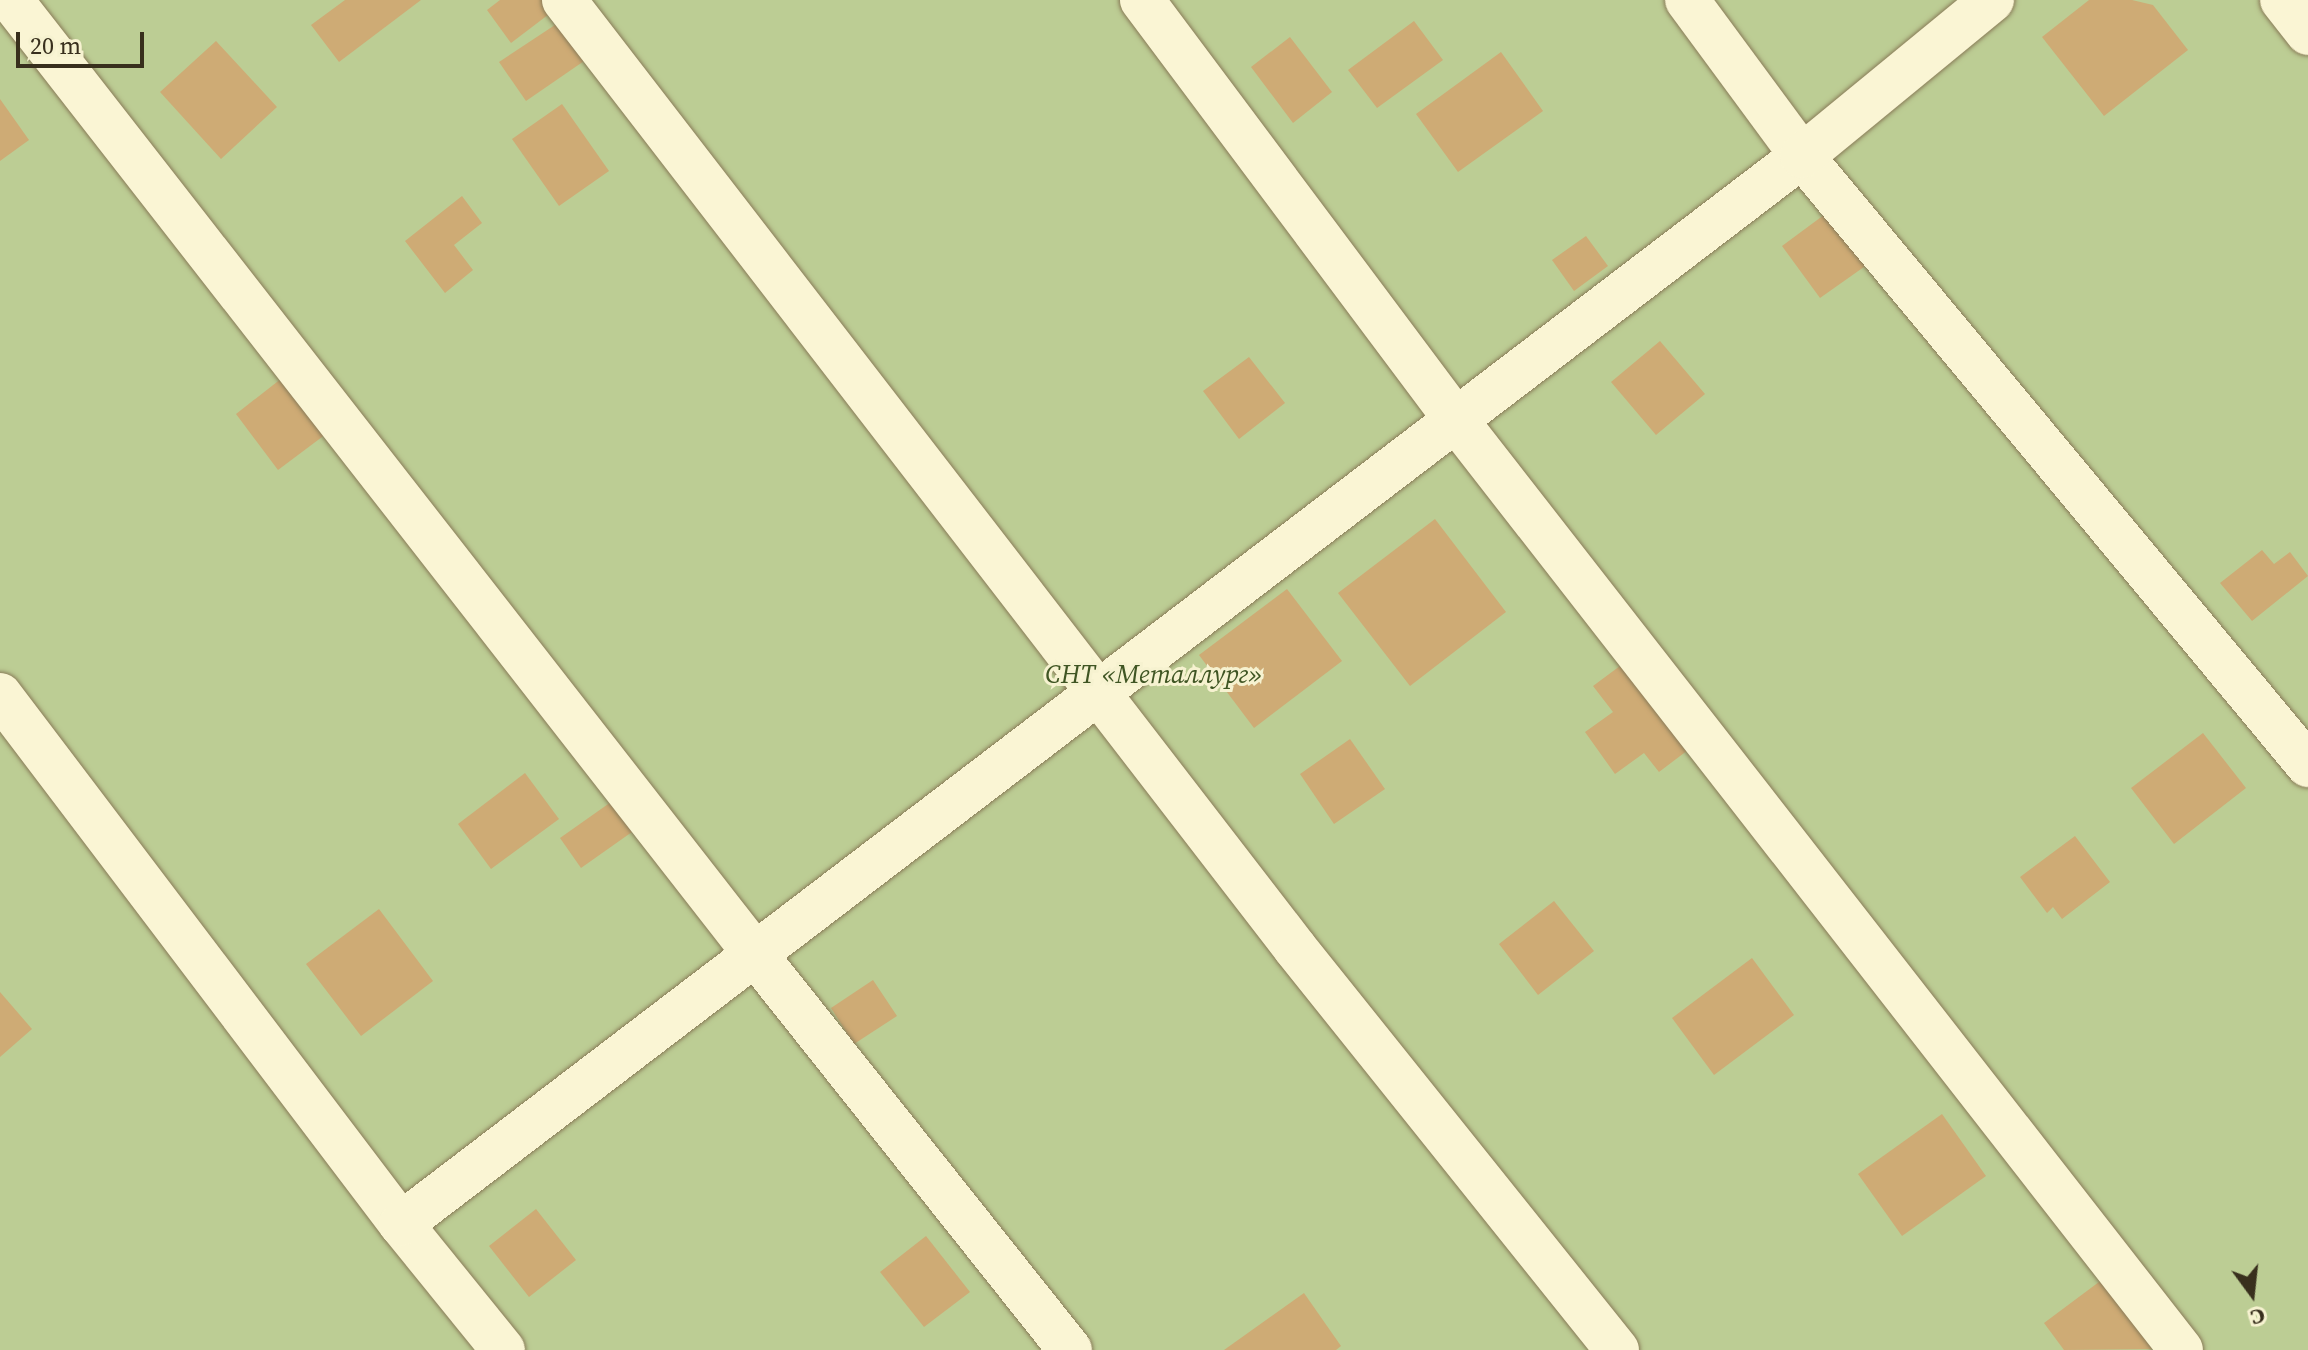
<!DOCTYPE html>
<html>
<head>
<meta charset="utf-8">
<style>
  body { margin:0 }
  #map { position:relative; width:2308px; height:1350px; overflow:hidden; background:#efeac1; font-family:"Source Serif 4",serif }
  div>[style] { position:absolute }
  .green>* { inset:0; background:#bccd94 }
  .building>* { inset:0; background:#ceab75 }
  .roads { filter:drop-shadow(0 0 2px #897b58) drop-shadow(0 0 2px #897b58) }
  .minor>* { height:44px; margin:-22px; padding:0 22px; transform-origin:22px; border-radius:22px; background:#faf5d4 }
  span { translate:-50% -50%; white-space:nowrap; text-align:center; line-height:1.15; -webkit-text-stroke:6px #f6f2d0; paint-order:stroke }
  .park-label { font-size:26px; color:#3f5523; font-style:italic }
  .north { position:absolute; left:2212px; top:1254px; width:80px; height:80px; -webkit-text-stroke:6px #f6f2d0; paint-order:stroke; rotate:165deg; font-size:22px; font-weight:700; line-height:32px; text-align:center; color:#382f1d }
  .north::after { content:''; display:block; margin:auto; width:28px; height:36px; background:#382f1d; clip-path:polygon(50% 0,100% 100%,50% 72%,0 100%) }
  .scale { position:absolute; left:16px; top:32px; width:128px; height:36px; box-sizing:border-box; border:4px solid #382f1d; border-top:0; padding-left:10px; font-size:24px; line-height:28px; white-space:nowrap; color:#382f1d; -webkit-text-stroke:6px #f6f2d0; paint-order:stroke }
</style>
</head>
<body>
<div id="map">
  <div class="green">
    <i style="clip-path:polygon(0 0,2308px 0,2308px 1350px,0 1350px)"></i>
  </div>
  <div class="building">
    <i style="clip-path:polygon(345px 0,421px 0,339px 62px,311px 25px)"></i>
    <i style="clip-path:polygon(500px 0,557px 0,561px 5px,511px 43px,487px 10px)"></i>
    <i style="clip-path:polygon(2089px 0,2132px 0,2153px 5px,2188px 50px,2104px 116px,2042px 37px)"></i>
    <i style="clip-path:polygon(561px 21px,587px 59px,526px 101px,499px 62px)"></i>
    <i style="clip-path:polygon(1414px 21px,1443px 60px,1377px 108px,1348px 70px)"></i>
    <i style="clip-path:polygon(1290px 37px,1332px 92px,1293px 123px,1251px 67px)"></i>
    <i style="clip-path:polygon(216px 41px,277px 107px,221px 159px,160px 92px)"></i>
    <i style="clip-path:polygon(1501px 52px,1543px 111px,1458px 172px,1416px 114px)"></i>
    <i style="clip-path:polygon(0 99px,29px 140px,0 161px)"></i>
    <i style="clip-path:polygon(562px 104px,609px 171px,559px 206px,512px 139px)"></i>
    <i style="clip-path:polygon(462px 196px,482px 223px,454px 245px,473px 270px,445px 293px,405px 241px)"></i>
    <i style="clip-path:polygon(1832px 209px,1871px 262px,1820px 298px,1782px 246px)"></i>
    <i style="clip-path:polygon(1586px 236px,1608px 266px,1574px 291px,1552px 260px)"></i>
    <i style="clip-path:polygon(1660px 341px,1705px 394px,1656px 435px,1611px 382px)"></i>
    <i style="clip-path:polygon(1249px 357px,1285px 403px,1239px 439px,1203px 391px)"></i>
    <i style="clip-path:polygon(291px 371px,334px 428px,278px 470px,236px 414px)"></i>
    <i style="clip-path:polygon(1435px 519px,1506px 612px,1410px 686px,1338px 593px)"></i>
    <i style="clip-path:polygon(2262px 550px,2274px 564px,2290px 552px,2308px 576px,2252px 621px,2220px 583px)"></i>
    <i style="clip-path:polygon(1287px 589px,1342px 661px,1254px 728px,1199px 655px)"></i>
    <i style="clip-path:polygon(1624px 663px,1688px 750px,1659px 772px,1644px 753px,1615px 774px,1585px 732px,1613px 712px,1593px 686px)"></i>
    <i style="clip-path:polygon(2203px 733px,2246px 788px,2174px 844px,2131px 788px)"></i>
    <i style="clip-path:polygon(1350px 739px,1385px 789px,1334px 824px,1300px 774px)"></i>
    <i style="clip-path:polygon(525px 773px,559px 819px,491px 869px,458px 824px)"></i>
    <i style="clip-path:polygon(611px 802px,632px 832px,581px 868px,560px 838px)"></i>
    <i style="clip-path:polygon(2075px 836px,2110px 882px,2062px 919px,2053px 907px,2047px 913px,2020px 877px)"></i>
    <i style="clip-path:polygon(1554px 901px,1594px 951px,1538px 995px,1499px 944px)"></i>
    <i style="clip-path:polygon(379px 909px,433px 981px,361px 1036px,306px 964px)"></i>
    <i style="clip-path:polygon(1752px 958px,1794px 1015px,1714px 1075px,1672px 1018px)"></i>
    <i style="clip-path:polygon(873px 980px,897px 1016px,854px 1044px,831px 1008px)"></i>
    <i style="clip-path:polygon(0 992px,32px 1029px,0 1057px)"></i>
    <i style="clip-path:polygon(1942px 1114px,1986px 1176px,1902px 1236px,1858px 1174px)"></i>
    <i style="clip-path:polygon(536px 1209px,576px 1260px,529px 1297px,489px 1246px)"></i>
    <i style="clip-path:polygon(926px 1236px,970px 1292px,924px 1327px,880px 1272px)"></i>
    <i style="clip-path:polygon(2111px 1273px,2152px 1349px,2064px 1350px,2044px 1323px)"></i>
    <i style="clip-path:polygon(1304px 1293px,1341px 1346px,1336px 1350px,1224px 1350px)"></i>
  </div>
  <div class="roads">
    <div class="minor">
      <i style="left:11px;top:0;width:1210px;rotate:52.05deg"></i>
      <i style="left:755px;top:954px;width:506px;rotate:51.5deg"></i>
      <i style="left:564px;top:0;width:1197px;rotate:52.36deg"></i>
      <i style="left:1295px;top:948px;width:515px;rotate:51.31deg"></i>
      <i style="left:1142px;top:0;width:524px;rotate:53.22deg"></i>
      <i style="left:1456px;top:420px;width:1179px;rotate:52.06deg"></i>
      <i style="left:1687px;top:0;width:194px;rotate:53.6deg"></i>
      <i style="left:1802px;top:156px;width:792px;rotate:50.28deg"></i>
      <i style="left:2282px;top:0;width:42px;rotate:51.8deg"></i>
      <i style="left:0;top:695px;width:664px;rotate:52.84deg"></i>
      <i style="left:401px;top:1224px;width:162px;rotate:51deg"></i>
      <i style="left:401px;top:1224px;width:1762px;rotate:-37.32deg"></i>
      <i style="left:1802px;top:156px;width:246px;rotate:-39.4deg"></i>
    </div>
  </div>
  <div class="park-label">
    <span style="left:1154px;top:675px">СНТ «Металлург»</span>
  </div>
  <div class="north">С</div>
  <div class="scale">20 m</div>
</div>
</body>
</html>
